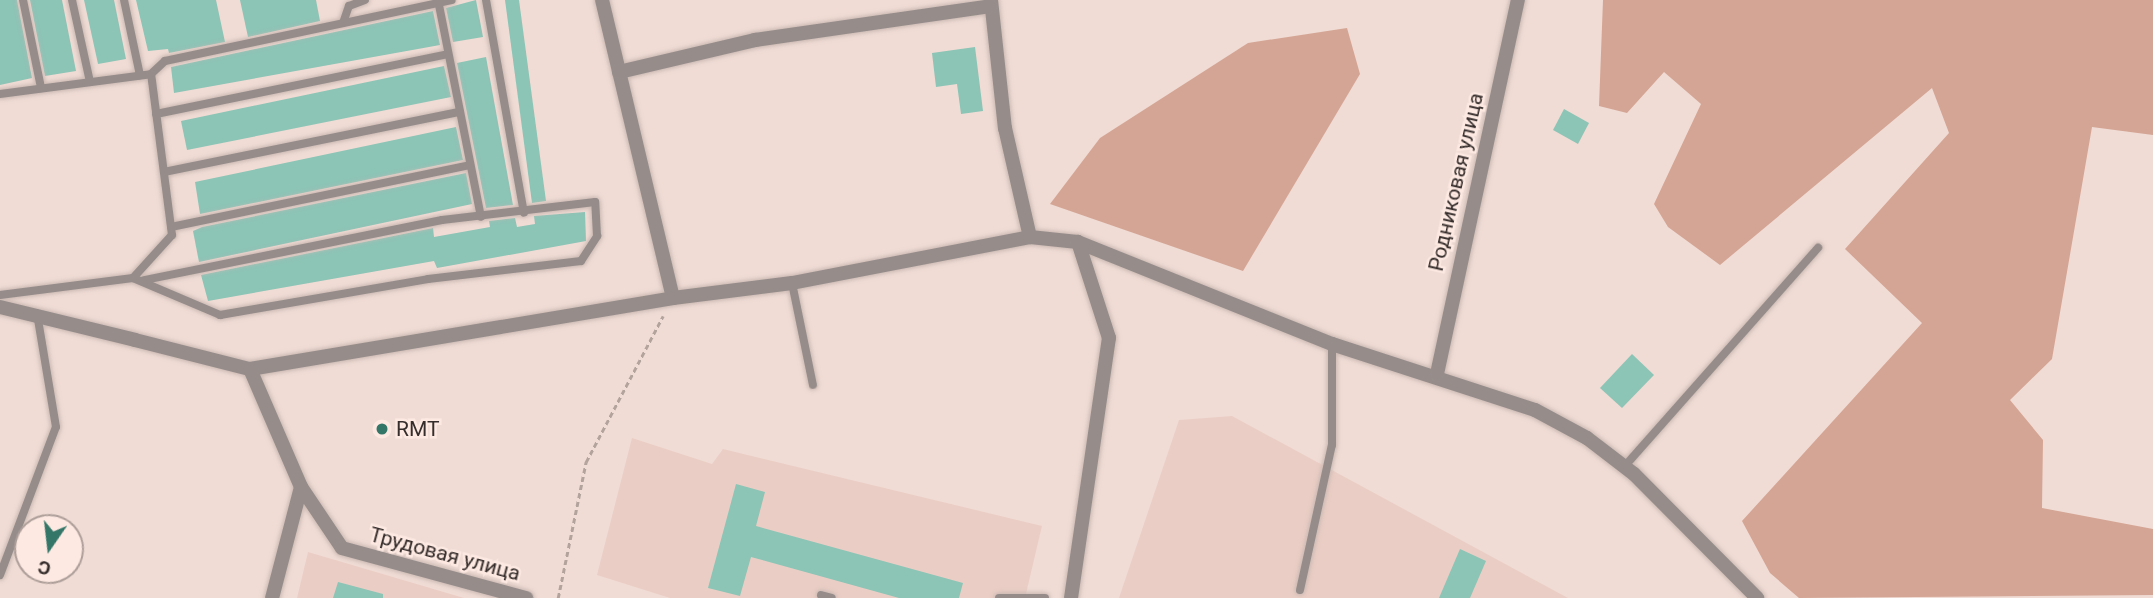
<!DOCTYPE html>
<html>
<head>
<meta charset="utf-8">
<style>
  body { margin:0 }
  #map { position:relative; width:2153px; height:598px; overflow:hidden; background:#f0dcd5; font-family:Roboto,sans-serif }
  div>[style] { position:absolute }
  .built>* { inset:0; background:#eacec5 }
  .forest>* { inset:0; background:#d4a594 }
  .building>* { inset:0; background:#8cc4b6 }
  .path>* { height:2.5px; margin-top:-1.25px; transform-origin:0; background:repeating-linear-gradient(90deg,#b3a39d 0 5px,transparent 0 8.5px) }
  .roads { filter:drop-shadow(0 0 2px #cbb9b3) drop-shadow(0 0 2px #cbb9b3) }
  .service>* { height:8px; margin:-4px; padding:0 4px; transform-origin:4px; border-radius:4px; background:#968d8b }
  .minor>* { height:14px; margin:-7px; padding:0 7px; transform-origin:7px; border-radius:7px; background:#968d8b }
  .tertiary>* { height:14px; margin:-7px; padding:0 7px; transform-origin:7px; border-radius:7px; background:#968d8b }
  .dots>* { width:19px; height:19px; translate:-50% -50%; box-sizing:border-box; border:4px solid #fde9e2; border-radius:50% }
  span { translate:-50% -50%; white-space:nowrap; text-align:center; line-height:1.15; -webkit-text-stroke:5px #fde9e2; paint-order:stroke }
  .street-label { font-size:21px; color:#352d2b }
  .poi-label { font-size:21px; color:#352d2b }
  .left { translate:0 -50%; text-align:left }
  .north { position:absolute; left:14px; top:514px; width:70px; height:70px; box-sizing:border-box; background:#fde9e2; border:2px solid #ad9e99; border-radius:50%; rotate:194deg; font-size:19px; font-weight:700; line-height:28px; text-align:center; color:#352d2b }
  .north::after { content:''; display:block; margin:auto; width:24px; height:32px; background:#347769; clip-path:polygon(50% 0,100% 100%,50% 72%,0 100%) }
</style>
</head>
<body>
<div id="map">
  <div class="built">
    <i style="clip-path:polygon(1232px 416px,1568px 598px,1119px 598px,1179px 420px)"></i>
    <i style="clip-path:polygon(632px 438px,712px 464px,723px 449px,1042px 526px,1025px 598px,670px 598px,597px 575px)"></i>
    <i style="clip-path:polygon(308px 552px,464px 598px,297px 598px)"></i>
  </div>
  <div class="forest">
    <i style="clip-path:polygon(1603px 0,2153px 0,2153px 135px,2092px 127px,2052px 359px,2010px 400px,2043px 440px,2042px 508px,2153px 529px,2153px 595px,1799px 598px,1770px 573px,1742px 521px,1922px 323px,1845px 249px,1949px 133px,1932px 88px,1720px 265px,1668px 227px,1654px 204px,1701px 104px,1664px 72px,1627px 113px,1599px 106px)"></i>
    <i style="clip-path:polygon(1347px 28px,1360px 74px,1243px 271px,1050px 204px,1100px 138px,1248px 43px)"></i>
  </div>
  <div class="building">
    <i style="clip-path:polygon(0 0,17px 0,32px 78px,0 85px)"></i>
    <i style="clip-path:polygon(30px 0,62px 0,76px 71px,45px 76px)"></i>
    <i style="clip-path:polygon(84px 0,114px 0,126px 59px,98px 64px)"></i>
    <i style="clip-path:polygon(136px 0,216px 0,225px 42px,169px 53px,168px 49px,148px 51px)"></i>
    <i style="clip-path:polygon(240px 0,316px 0,320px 21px,248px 37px)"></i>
    <i style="clip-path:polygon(476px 0,483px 37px,453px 42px,446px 8px)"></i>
    <i style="clip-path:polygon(505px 0,519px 0,546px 201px,532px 203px)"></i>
    <i style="clip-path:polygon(433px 11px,440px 45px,174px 93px,171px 67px)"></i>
    <i style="clip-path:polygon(975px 47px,983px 111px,961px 114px,957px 84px,936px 87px,932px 53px)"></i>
    <i style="clip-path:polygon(486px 57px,513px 205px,486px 208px,457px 63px)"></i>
    <i style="clip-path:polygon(444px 66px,451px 97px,187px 150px,181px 121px)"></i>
    <i style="clip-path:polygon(1564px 109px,1589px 123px,1578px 144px,1553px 130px)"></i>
    <i style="clip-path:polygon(456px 127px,463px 160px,200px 214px,195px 182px)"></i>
    <i style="clip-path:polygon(466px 173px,472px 204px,199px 262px,193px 231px,202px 227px)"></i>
    <i style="clip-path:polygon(585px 212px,586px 241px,437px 268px,434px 261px,208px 301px,201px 275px,433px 228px,434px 237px,490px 227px,489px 221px,515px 218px,517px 227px,535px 224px,534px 216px)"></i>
    <i style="clip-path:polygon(1632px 354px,1654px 375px,1622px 408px,1600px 388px)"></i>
    <i style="clip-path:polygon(736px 484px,765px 492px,756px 526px,963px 583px,959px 598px,899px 598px,751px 557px,740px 596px,708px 588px)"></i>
    <i style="clip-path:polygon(1460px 549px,1486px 561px,1470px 598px,1439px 598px)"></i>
    <i style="clip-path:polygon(338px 582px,383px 594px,383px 598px,333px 598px)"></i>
  </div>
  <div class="path">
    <i style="left:558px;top:598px;width:139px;rotate:-78.4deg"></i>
    <i style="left:586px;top:462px;width:165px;rotate:-62.2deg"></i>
  </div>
  <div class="roads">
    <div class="service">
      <i style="left:23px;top:0;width:90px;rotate:78.4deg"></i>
      <i style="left:72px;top:0;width:84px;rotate:77.6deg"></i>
      <i style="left:124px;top:0;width:77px;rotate:78deg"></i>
      <i style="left:438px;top:0;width:221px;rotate:78.8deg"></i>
      <i style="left:486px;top:0;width:216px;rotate:79.9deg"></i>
      <i style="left:343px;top:23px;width:18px;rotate:-71deg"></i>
      <i style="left:349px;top:6px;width:17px;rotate:-21deg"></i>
      <i style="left:0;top:94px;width:152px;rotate:-7.5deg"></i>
      <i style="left:151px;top:74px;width:19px;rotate:-43deg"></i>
      <i style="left:165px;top:61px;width:293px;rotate:-12deg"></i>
      <i style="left:156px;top:114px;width:298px;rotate:-11.6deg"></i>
      <i style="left:164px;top:172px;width:302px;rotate:-11.5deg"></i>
      <i style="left:171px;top:227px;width:305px;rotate:-11.7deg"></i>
      <i style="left:133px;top:278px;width:95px;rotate:23deg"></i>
      <i style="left:220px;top:315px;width:211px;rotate:-9.8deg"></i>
      <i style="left:428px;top:279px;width:154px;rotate:-6.7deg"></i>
      <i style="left:581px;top:261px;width:30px;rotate:-57deg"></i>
      <i style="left:597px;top:236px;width:34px;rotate:-93deg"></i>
      <i style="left:595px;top:202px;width:154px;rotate:173.3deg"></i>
      <i style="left:442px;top:220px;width:304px;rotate:168.6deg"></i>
      <i style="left:792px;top:283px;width:104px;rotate:78.4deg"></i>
      <i style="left:0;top:295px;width:134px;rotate:-7.3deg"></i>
      <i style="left:133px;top:278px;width:58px;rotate:-47.8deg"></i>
      <i style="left:172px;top:235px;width:162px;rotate:-97.4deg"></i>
      <i style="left:1624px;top:467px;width:293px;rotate:-48.5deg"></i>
      <i style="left:0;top:575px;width:158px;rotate:-69.3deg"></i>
      <i style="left:56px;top:427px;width:115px;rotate:-99.5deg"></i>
      <i style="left:1300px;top:590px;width:148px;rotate:-77.6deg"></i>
      <i style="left:1332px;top:445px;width:101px;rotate:-90deg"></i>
      <i style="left:821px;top:595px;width:11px;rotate:15deg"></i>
      <i style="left:999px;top:598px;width:46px"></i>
    </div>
    <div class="minor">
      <i style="left:602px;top:0;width:306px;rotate:76.6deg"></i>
      <i style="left:991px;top:0;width:129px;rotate:83.8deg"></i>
      <i style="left:1005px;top:128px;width:112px;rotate:77.1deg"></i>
      <i style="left:619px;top:72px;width:140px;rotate:-13.2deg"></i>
      <i style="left:755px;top:40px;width:238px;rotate:-8.2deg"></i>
      <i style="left:135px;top:340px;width:119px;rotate:14.2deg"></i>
      <i style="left:250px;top:369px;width:429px;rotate:-9.5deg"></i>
      <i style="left:673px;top:298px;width:120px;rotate:-7.2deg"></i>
      <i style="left:792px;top:283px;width:242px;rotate:-10.9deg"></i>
      <i style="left:1030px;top:237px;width:48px;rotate:5.9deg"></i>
      <i style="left:1078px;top:242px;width:274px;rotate:21.9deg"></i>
      <i style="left:1332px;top:344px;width:213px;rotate:18deg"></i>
      <i style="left:1535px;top:410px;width:59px;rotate:28.3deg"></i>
      <i style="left:1587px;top:438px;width:59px;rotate:37.5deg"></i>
      <i style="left:1634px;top:474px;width:175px;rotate:45.2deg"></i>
      <i style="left:250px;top:369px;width:129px;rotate:66.6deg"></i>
      <i style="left:301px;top:487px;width:115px;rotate:104.6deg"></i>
      <i style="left:1437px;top:374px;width:383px;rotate:-77.8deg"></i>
      <i style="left:301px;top:487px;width:73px;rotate:56.1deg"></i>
      <i style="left:342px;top:548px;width:191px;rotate:15.2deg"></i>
      <i style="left:1071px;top:598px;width:263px;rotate:-81.7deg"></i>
      <i style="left:1109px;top:338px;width:101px;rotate:-107.9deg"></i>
    </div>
    <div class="tertiary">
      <i style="left:0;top:307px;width:139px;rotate:13.7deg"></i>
    </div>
  </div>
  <div class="dots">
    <i style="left:382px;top:429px;background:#347769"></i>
  </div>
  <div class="street-label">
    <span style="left:1456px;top:182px;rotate:-77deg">Родниковая улица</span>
    <span style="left:445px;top:554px;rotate:15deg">Трудовая улица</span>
  </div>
  <div class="poi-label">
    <span class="left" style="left:396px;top:429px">RMT</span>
  </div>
  <div class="north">С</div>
</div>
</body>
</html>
